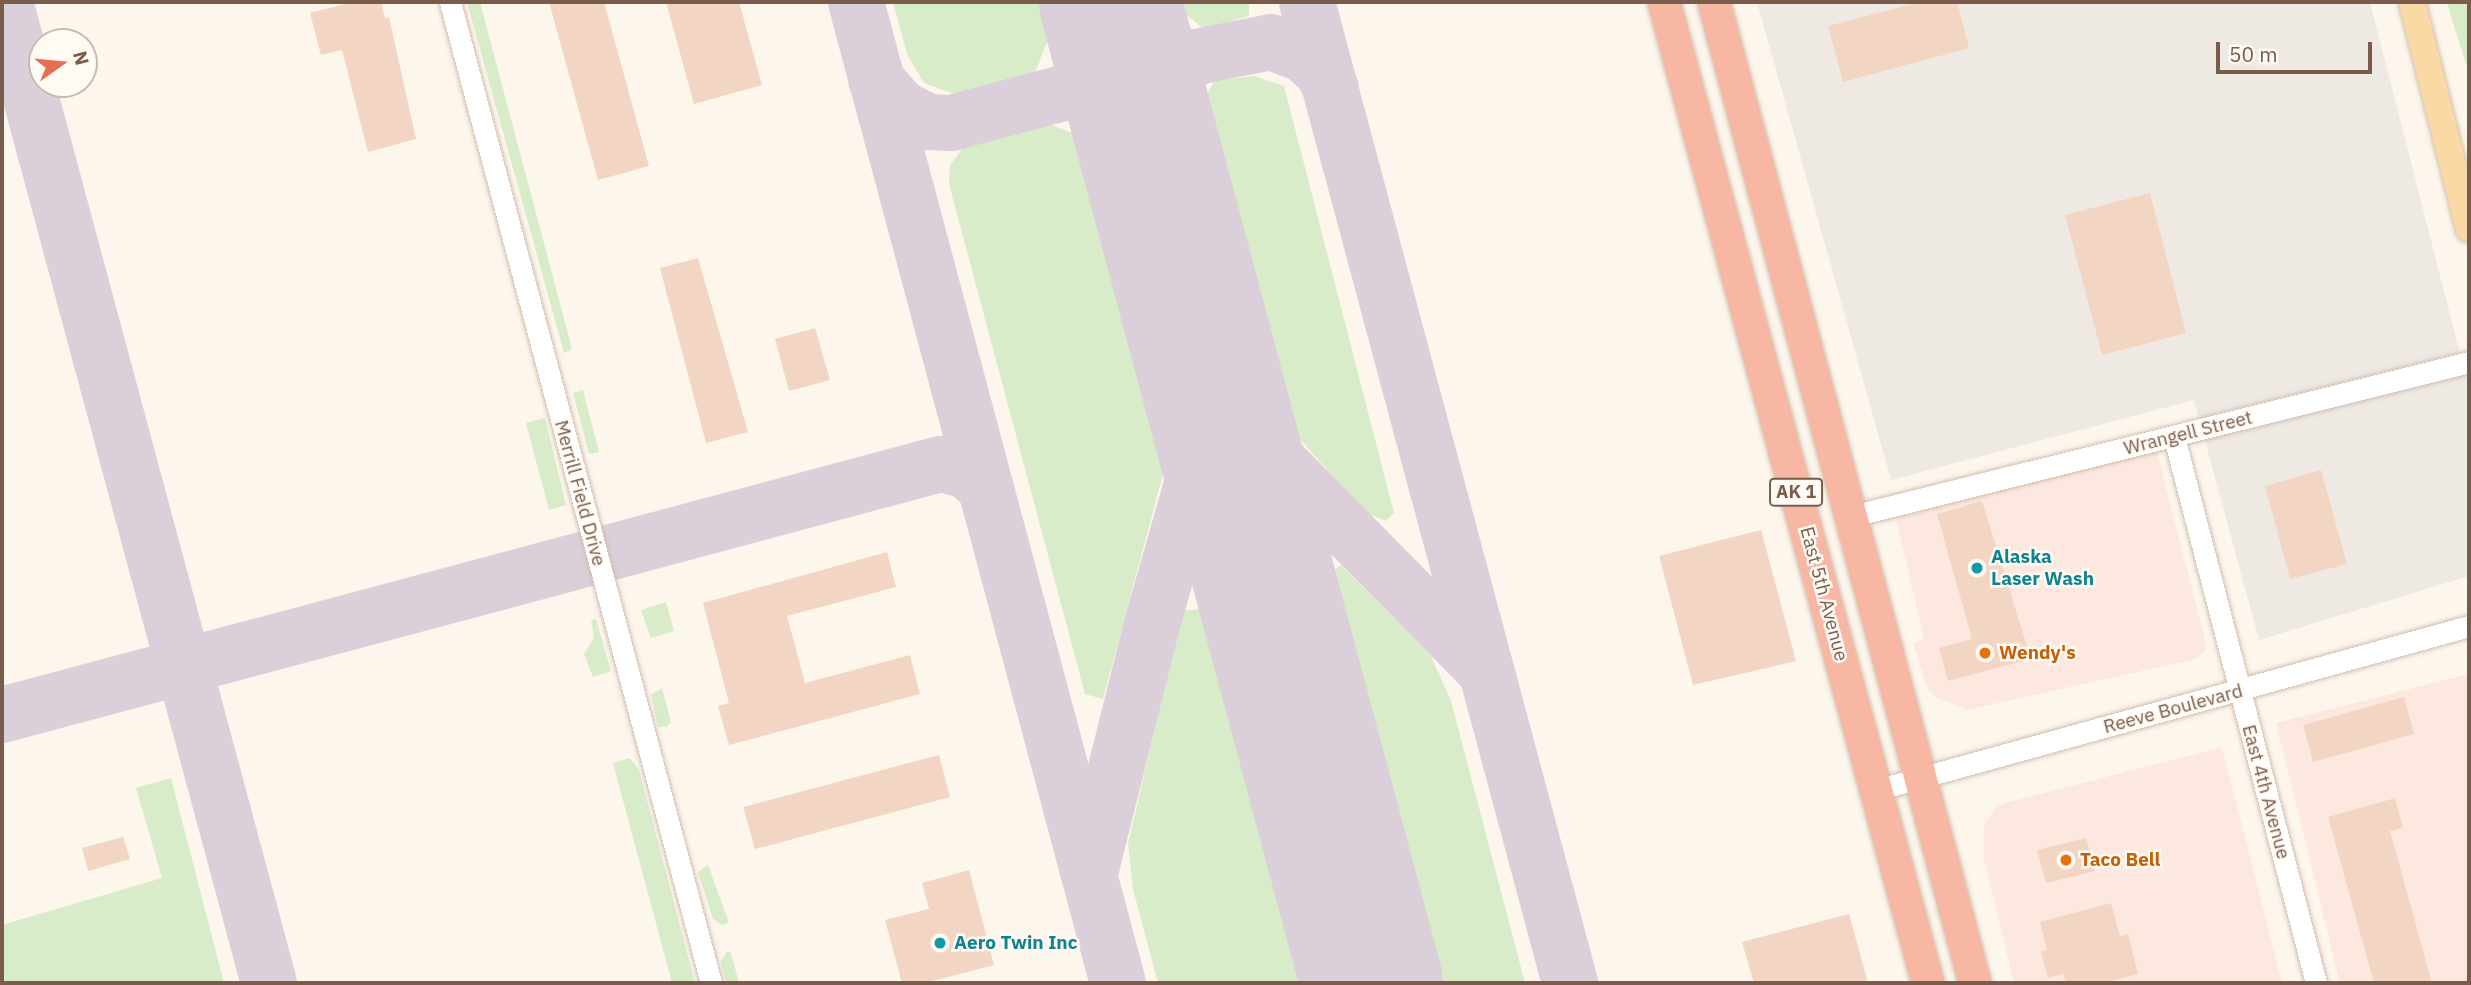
<!DOCTYPE html>
<html>
<head>
<meta charset="utf-8">
<style>
  body { margin:0 }
  #map { position:relative; width:2471px; height:985px; overflow:hidden; background:#fdf6ec; font-family:"IBM Plex Sans",sans-serif }
  div>[style] { position:absolute }
  .commercial>* { inset:0; background:#fde8e0 }
  .industrial>* { inset:0; background:#efe9e4 }
  .green>* { inset:0; background:#d8ecc9 }
  .taxiway>* { height:56px; margin:-28px; padding:0 28px; transform-origin:28px; border-radius:28px; background:#dbcfda }
  .runway>* { height:142px; margin:-71px; padding:0 71px; transform-origin:71px; border-radius:71px; background:#dbcfda }
  .building>* { inset:0; background:#f3d5c3 }
  .roads { filter:drop-shadow(0 0 2px #d1beb0) drop-shadow(0 0 2px #d1beb0) }
  .minor>* { height:21px; margin:-10.5px; padding:0 10.5px; transform-origin:10.5px; border-radius:10.5px; background:#fff }
  .major>* { height:26px; margin:-13px; padding:0 13px; transform-origin:13px; border-radius:13px; background:#fbd9a5 }
  .highway>* { height:32px; margin:-16px; padding:0 16px; transform-origin:16px; border-radius:16px; background:#f7b7a3 }
  .dots>* { width:19px; height:19px; translate:-50% -50%; box-sizing:border-box; border:4px solid #fffaf3; border-radius:50% }
  span { translate:-50% -50%; white-space:nowrap; text-align:center; line-height:1.15; -webkit-text-stroke:5px #fffaf3; paint-order:stroke }
  .shield-label span { padding:2px 5px; background:#fffaf3; border:2px solid; border-radius:5px; -webkit-text-stroke-width:0 }
  .shield-label { font-size:18px; color:#7a5c4d; font-weight:700 }
  .street-label { font-size:19px; color:#7a5c4d }
  .culture-label { font-size:19px; color:#0d838f; font-weight:700 }
  .left { translate:0 -50%; text-align:left }
  .food-label { font-size:19px; color:#c56008; font-weight:700 }
  .frame { position:absolute; inset:0; border:4px solid #7a5c4d; pointer-events:none }
  .north { position:absolute; left:28px; top:28px; width:70px; height:70px; box-sizing:border-box; background:#fffaf3; border:2px solid #cabbb1; border-radius:50%; rotate:75deg; font-size:19px; font-weight:700; line-height:28px; text-align:center; color:#7a5c4d }
  .north::after { content:''; display:block; margin:auto; width:24px; height:32px; background:#e76f51; clip-path:polygon(50% 0,100% 100%,50% 72%,0 100%) }
  .scale { position:absolute; left:2216px; top:42px; width:156px; height:32px; box-sizing:border-box; border:4px solid #7a5c4d; border-top:0; padding-left:9px; font-size:21px; line-height:24px; white-space:nowrap; color:#7a5c4d; -webkit-text-stroke:5px #fffaf3; paint-order:stroke }
</style>
</head>
<body>
<div id="map">
  <div class="commercial">
    <i style="clip-path:polygon(2157px 451px,2207px 648px,2196px 659px,1967px 710px,1935px 697px,1927px 688px,1914px 644px,1924px 638px,1896px 518px)"></i>
    <i style="clip-path:polygon(2469px 674px,2469px 983px,2340px 983px,2276px 723px)"></i>
    <i style="clip-path:polygon(2222px 747px,2282px 983px,2014px 983px,1984px 859px,1984px 825px,1998px 805px)"></i>
  </div>
  <div class="industrial">
    <i style="clip-path:polygon(1757px 2px,2370px 2px,2469px 389px,2469px 576px,2259px 640px,2194px 400px,1891px 480px)"></i>
  </div>
  <div class="green">
    <i style="clip-path:polygon(467px 2px,480px 2px,572px 349px,564px 353px)"></i>
    <i style="clip-path:polygon(893px 2px,1042px 2px,1050px 34px,1033px 78px,963px 97px,924px 83px,907px 54px)"></i>
    <i style="clip-path:polygon(1170px 2px,1249px 2px,1249px 16px,1204px 29px)"></i>
    <i style="clip-path:polygon(2447px 2px,2469px 2px,2469px 73px,2452px 20px)"></i>
    <i style="clip-path:polygon(1254px 76px,1284px 86px,1394px 513px,1386px 521px,1366px 513px,1279px 416px,1199px 109px,1214px 81px)"></i>
    <i style="clip-path:polygon(1049px 124px,1080px 136px,1167px 459px,1103px 699px,1085px 694px,949px 184px,950px 165px,966px 144px)"></i>
    <i style="clip-path:polygon(583px 390px,599px 452px,589px 454px,573px 393px)"></i>
    <i style="clip-path:polygon(545px 418px,566px 505px,549px 510px,526px 423px)"></i>
    <i style="clip-path:polygon(1341px 565px,1431px 656px,1451px 701px,1525px 983px,1432px 983px,1329px 574px)"></i>
    <i style="clip-path:polygon(666px 602px,674px 631px,651px 638px,641px 610px)"></i>
    <i style="clip-path:polygon(1207px 608px,1309px 983px,1158px 983px,1133px 889px,1128px 844px,1182px 611px)"></i>
    <i style="clip-path:polygon(596px 619px,611px 671px,593px 677px,584px 654px,594px 638px,591px 620px)"></i>
    <i style="clip-path:polygon(662px 688px,671px 722px,666px 727px,658px 727px,651px 695px)"></i>
    <i style="clip-path:polygon(630px 758px,639px 770px,695px 983px,672px 983px,613px 763px)"></i>
    <i style="clip-path:polygon(171px 778px,224px 983px,2px 983px,2px 925px,162px 878px,136px 788px)"></i>
    <i style="clip-path:polygon(708px 865px,729px 923px,722px 925px,713px 919px,698px 872px)"></i>
    <i style="clip-path:polygon(727px 951px,731px 953px,739px 983px,726px 983px,721px 962px)"></i>
  </div>
  <div class="taxiway">
    <i style="left:5px;top:2px;width:1016px;rotate:74.94deg"></i>
    <i style="left:856px;top:2px;width:1015px;rotate:75.05deg"></i>
    <i style="left:1307px;top:2px;width:1016px;rotate:74.99deg"></i>
    <i style="left:1111px;top:7px;width:46px;rotate:52.1deg"></i>
    <i style="left:1139px;top:43px;width:28px;rotate:27deg"></i>
    <i style="left:1164px;top:56px;width:32px;rotate:2deg"></i>
    <i style="left:1196px;top:57px;width:76px;rotate:-11.3deg"></i>
    <i style="left:1271px;top:42px;width:34px;rotate:21deg"></i>
    <i style="left:1303px;top:54px;width:25px;rotate:42deg"></i>
    <i style="left:1322px;top:71px;width:19px;rotate:62deg"></i>
    <i style="left:876px;top:80px;width:38px;rotate:48deg"></i>
    <i style="left:901px;top:108px;width:31px;rotate:27deg"></i>
    <i style="left:929px;top:122px;width:22px;rotate:3deg"></i>
    <i style="left:951px;top:123px;width:120px;rotate:-15deg"></i>
    <i style="left:1067px;top:92px;width:27px;rotate:-36deg"></i>
    <i style="left:1089px;top:76px;width:27px;rotate:-57deg"></i>
    <i style="left:1104px;top:53px;width:47px;rotate:-81.3deg"></i>
    <i style="left:1150px;top:154px;width:29px;rotate:-94deg"></i>
    <i style="left:1148px;top:125px;width:34px;rotate:-73deg"></i>
    <i style="left:1158px;top:92px;width:16px;rotate:-55deg"></i>
    <i style="left:1167px;top:79px;width:36px;rotate:-37deg"></i>
    <i style="left:1206px;top:363px;width:71px;rotate:59.5deg"></i>
    <i style="left:1242px;top:424px;width:343px;rotate:45.4deg"></i>
    <i style="left:2px;top:715px;width:972px;rotate:-14.97deg"></i>
    <i style="left:941px;top:464px;width:27px;rotate:15deg"></i>
    <i style="left:967px;top:471px;width:25px;rotate:42deg"></i>
    <i style="left:1091px;top:869px;width:248px;rotate:-76deg"></i>
    <i style="left:1151px;top:628px;width:198px;rotate:-74.1deg"></i>
    <i style="left:1205px;top:438px;width:75px;rotate:-89.2deg"></i>
  </div>
  <div class="runway">
    <i style="left:1110px;top:2px;width:1015px;rotate:75.05deg"></i>
  </div>
  <div class="building">
    <i style="clip-path:polygon(354px 2px,381px 2px,385px 18px,389px 17px,416px 139px,368px 152px,342px 50px,321px 55px,310px 13px)"></i>
    <i style="clip-path:polygon(549px 2px,604px 2px,649px 166px,598px 180px)"></i>
    <i style="clip-path:polygon(666px 2px,739px 2px,762px 85px,694px 104px)"></i>
    <i style="clip-path:polygon(1920px 2px,1957px 2px,1969px 48px,1843px 82px,1828px 26px)"></i>
    <i style="clip-path:polygon(2150px 193px,2186px 333px,2102px 355px,2065px 215px)"></i>
    <i style="clip-path:polygon(698px 258px,748px 432px,706px 443px,660px 268px)"></i>
    <i style="clip-path:polygon(815px 328px,830px 380px,789px 391px,775px 339px)"></i>
    <i style="clip-path:polygon(2321px 470px,2347px 564px,2290px 579px,2265px 486px)"></i>
    <i style="clip-path:polygon(1982px 501px,2031px 659px,1948px 681px,1939px 648px,1972px 639px,1937px 514px)"></i>
    <i style="clip-path:polygon(1761px 530px,1796px 661px,1693px 685px,1659px 556px)"></i>
    <i style="clip-path:polygon(887px 552px,896px 587px,787px 616px,805px 683px,910px 655px,920px 694px,729px 745px,718px 706px,729px 703px,703px 603px)"></i>
    <i style="clip-path:polygon(2404px 697px,2414px 734px,2313px 762px,2303px 725px)"></i>
    <i style="clip-path:polygon(939px 755px,950px 797px,755px 849px,743px 807px)"></i>
    <i style="clip-path:polygon(2395px 798px,2403px 828px,2390px 831px,2432px 983px,2374px 983px,2328px 817px)"></i>
    <i style="clip-path:polygon(123px 837px,130px 859px,88px 871px,82px 848px)"></i>
    <i style="clip-path:polygon(2086px 838px,2095px 871px,2046px 883px,2037px 850px)"></i>
    <i style="clip-path:polygon(969px 870px,994px 965px,925px 983px,902px 983px,885px 920px,929px 909px,922px 883px)"></i>
    <i style="clip-path:polygon(2111px 903px,2120px 936px,2128px 934px,2138px 974px,2103px 983px,2066px 983px,2063px 974px,2048px 978px,2041px 952px,2047px 950px,2040px 922px)"></i>
    <i style="clip-path:polygon(1849px 914px,1868px 983px,1754px 983px,1742px 942px)"></i>
  </div>
  <div class="roads">
    <div class="minor">
      <i style="left:450px;top:2px;width:1015px;rotate:75.1deg"></i>
      <i style="left:2174px;top:437px;width:564px;rotate:75.42deg"></i>
      <i style="left:1852px;top:516px;width:636px;rotate:-14.01deg"></i>
      <i style="left:1876px;top:790px;width:615px;rotate:-15.46deg"></i>
    </div>
    <div class="major">
      <i style="left:2412px;top:2px;width:234px;rotate:75.9deg"></i>
    </div>
    <div class="highway">
      <i style="left:1664px;top:2px;width:1016px;rotate:74.94deg"></i>
      <i style="left:1714px;top:2px;width:1015px;rotate:75.1deg"></i>
    </div>
  </div>
  <div class="dots">
    <i style="left:1977px;top:568px;background:#0f9aa8"></i>
    <i style="left:1985px;top:653px;background:#e8710a"></i>
    <i style="left:2066px;top:860px;background:#e8710a"></i>
    <i style="left:940px;top:943px;background:#0f9aa8"></i>
  </div>
  <div class="shield-label">
    <span style="left:1796px;top:492px">AK 1</span>
  </div>
  <div class="street-label">
    <span style="left:2188px;top:433px;rotate:-14deg">Wrangell Street</span>
    <span style="left:580px;top:493px;rotate:75deg">Merrill Field Drive</span>
    <span style="left:1824px;top:594px;rotate:75deg">East 5th Avenue</span>
    <span style="left:2173px;top:709px;rotate:-15deg">Reeve Boulevard</span>
    <span style="left:2266px;top:792px;rotate:75deg">East 4th Avenue</span>
  </div>
  <div class="culture-label">
    <span class="left" style="left:1991px;top:568px">Alaska<br>Laser Wash</span>
    <span class="left" style="left:954px;top:943px">Aero Twin Inc</span>
  </div>
  <div class="food-label">
    <span class="left" style="left:1999px;top:653px">Wendy's</span>
    <span class="left" style="left:2080px;top:860px">Taco Bell</span>
  </div>
  <div class="frame"></div>
  <div class="north">N</div>
  <div class="scale">50 m</div>
</div>
</body>
</html>
